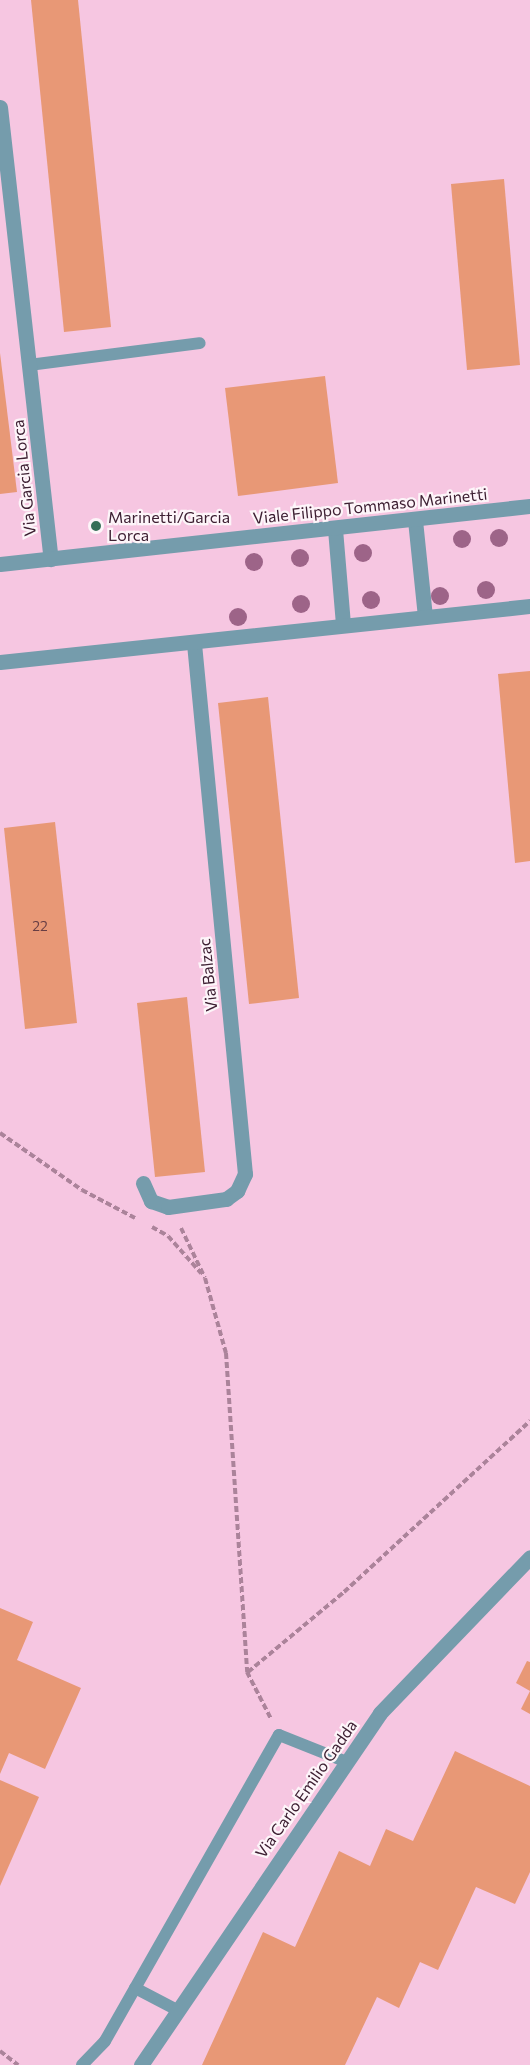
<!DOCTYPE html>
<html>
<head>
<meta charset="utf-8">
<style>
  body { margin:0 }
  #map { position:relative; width:530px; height:2065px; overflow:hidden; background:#f6c6e1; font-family:Commissioner,sans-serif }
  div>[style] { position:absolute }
  .building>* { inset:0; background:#e89876 }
  .path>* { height:4px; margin-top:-2px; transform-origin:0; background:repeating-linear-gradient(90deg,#ab839a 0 6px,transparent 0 9px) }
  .service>* { height:12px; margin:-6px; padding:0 6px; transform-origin:6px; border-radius:6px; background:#759cac }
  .minor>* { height:15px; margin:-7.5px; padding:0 7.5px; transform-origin:7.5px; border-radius:7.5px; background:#759cac }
  .tertiary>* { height:15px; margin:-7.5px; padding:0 7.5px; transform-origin:7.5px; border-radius:7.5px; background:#759cac }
  .trees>* { width:18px; height:18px; margin:-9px; border-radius:50%; background:#9d6488 }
  .dots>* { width:16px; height:16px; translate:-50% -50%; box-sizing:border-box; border:3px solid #fdf5f9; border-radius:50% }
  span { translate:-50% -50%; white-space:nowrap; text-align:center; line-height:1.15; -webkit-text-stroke:4.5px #fdf5f9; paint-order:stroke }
  .number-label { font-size:14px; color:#683e44 }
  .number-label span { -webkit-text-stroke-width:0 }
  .street-label { font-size:16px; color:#3e2033 }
  .poi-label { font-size:16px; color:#3e2033 }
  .left { translate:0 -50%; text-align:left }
</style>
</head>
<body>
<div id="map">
  <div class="building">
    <i style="clip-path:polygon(31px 0,78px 0,111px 327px,64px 332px)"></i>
    <i style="clip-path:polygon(504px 179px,520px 365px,467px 370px,451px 184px)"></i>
    <i style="clip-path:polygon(0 353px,17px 492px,0 494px)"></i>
    <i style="clip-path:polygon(325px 376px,338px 483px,238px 496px,225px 388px)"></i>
    <i style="clip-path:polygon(530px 671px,530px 861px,515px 863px,498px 674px)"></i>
    <i style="clip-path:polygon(268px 697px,299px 998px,249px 1004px,218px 703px)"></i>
    <i style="clip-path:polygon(55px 822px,77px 1023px,25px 1029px,4px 828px)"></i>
    <i style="clip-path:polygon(187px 997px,205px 1172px,155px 1177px,137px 1003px)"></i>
    <i style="clip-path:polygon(0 1608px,33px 1622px,17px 1660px,81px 1688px,45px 1769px,9px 1753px,0 1774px)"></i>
    <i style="clip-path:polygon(527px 1661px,530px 1662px,530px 1691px,516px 1683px)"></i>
    <i style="clip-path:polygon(530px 1691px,530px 1714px,521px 1709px)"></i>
    <i style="clip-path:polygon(455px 1751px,530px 1786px,530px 1872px,515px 1904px,476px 1887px,438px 1970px,420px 1962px,399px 2008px,377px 1997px,345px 2065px,202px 2065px,263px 1932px,295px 1947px,339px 1851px,370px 1866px,386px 1829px,413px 1841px)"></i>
    <i style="clip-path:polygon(0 1780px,39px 1797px,0 1886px)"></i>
  </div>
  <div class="path">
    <i style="left:0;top:1133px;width:100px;rotate:34.8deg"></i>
    <i style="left:82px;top:1190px;width:60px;rotate:27.8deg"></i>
    <i style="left:152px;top:1227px;width:18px;rotate:29deg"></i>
    <i style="left:168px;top:1236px;width:50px;rotate:48.3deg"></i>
    <i style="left:181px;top:1228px;width:55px;rotate:64.4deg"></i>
    <i style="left:205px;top:1278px;width:78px;rotate:74.4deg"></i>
    <i style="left:226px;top:1353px;width:320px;rotate:86.2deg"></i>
    <i style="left:247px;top:1672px;width:53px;rotate:62.9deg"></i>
    <i style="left:248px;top:1672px;width:125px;rotate:-39.8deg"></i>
    <i style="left:344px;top:1592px;width:253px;rotate:-42.6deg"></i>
    <i style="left:0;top:2051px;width:23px;rotate:38deg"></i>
  </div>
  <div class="service">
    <i style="left:29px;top:365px;width:172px;rotate:-7.3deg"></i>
    <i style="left:135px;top:1988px;width:47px;rotate:27.6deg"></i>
    <i style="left:82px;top:2065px;width:33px;rotate:-46deg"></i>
    <i style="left:105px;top:2041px;width:352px;rotate:-60.4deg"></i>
    <i style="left:279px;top:1735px;width:73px;rotate:21.7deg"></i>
  </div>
  <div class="minor">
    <i style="left:0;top:107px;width:455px;rotate:83.6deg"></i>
    <i style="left:415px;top:520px;width:97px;rotate:84.1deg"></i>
    <i style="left:335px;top:529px;width:96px;rotate:85.2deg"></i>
    <i style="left:143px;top:1183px;width:20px;rotate:66deg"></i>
    <i style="left:151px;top:1201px;width:18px;rotate:19deg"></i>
    <i style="left:168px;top:1207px;width:59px;rotate:-7.9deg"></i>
    <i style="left:226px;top:1199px;width:14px;rotate:-36deg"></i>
    <i style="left:237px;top:1191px;width:19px;rotate:-65deg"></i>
    <i style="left:245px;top:1174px;width:533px;rotate:-95.49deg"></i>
    <i style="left:141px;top:2065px;width:425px;rotate:-55.8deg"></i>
    <i style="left:380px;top:1713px;width:216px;rotate:-46.1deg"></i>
  </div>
  <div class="tertiary">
    <i style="left:0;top:564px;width:533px;rotate:-6.25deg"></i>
    <i style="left:0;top:662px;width:533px;rotate:-6.03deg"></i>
  </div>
  <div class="trees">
    <i style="left:499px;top:538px"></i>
    <i style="left:462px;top:539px"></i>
    <i style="left:363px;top:553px"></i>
    <i style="left:300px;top:558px"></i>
    <i style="left:254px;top:562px"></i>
    <i style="left:486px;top:590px"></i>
    <i style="left:440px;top:596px"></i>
    <i style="left:371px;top:600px"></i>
    <i style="left:301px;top:604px"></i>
    <i style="left:238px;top:617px"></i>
  </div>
  <div class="dots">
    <i style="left:96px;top:526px;background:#366f57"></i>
  </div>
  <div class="number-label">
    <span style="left:40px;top:926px">22</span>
  </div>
  <div class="street-label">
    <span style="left:24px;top:478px;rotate:-96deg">Via Garcia Lorca</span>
    <span style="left:370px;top:506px;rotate:-6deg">Viale Filippo Tommaso Marinetti</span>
    <span style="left:208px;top:975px;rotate:-96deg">Via Balzac</span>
    <span style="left:306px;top:1789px;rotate:-55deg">Via Carlo Emilio Gadda</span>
  </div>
  <div class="poi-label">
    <span class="left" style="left:108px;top:526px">Marinetti/Garcia<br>Lorca</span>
  </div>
</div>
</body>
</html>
